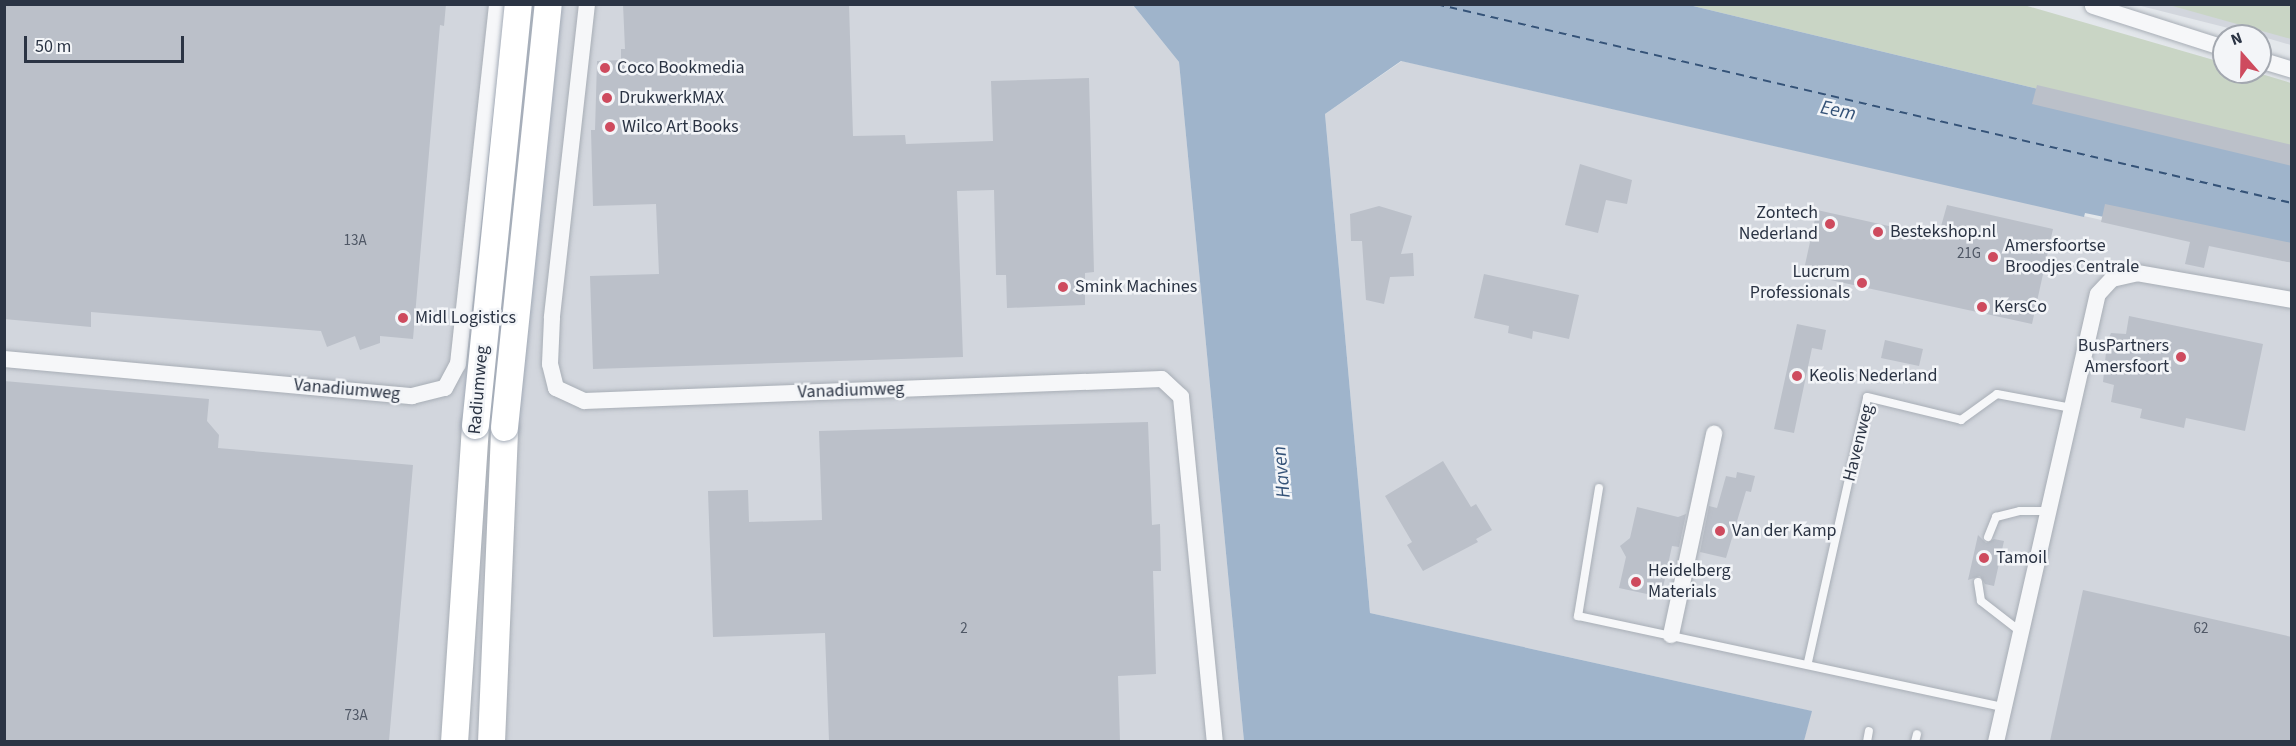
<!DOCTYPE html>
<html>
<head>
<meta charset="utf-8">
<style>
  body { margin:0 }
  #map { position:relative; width:2296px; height:746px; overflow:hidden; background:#e3e7eb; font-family:"Source Sans 3",sans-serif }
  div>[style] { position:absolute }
  .built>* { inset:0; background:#d2d6dd }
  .green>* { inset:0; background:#c9d5c5 }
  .water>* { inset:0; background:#9fb4cb }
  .ferry>* { height:1.5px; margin-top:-0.75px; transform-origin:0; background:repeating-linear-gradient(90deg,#355378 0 8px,transparent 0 14px) }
  .building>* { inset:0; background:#bbc0c9 }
  .roads { filter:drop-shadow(0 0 2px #a8aeb6) drop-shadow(0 0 2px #a8aeb6) }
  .lane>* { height:8px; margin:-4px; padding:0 4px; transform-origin:4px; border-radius:4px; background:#f6f7f9 }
  .street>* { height:16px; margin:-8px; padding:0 8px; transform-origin:8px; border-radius:8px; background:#f6f7f9 }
  .primary>* { height:27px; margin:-13.5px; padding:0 13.5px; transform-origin:13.5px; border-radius:13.5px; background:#fff }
  .bridges { filter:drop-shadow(0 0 2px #a3abb7) drop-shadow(0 0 2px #a3abb7) }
  .primary-bridge>* { height:27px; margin:-13.5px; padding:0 13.5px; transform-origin:13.5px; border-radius:13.5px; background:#fff }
  .dots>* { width:16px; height:16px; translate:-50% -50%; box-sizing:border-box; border:3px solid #f3f5f8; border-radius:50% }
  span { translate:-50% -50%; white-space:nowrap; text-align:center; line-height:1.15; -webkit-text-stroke:5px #f3f5f8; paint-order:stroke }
  .number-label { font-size:15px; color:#4f5765 }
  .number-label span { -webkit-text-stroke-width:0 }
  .poi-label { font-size:18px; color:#2b3444 }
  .left { translate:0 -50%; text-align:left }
  .right { translate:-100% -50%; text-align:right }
  .street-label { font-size:18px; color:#2b3444 }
  .water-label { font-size:20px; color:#355378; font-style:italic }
  .frame { position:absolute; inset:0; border:6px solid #2b3444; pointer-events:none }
  .north { position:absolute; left:2212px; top:24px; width:60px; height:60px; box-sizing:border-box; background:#f3f5f8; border:2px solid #a3a8b0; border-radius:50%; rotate:340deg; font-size:16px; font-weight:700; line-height:24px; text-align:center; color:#2b3444 }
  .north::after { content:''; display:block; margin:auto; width:21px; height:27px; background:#ce4b5e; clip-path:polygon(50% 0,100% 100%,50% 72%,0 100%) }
  .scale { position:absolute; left:24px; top:36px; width:160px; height:27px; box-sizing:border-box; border:3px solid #2b3444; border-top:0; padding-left:8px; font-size:18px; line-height:21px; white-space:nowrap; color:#2b3444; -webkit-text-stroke:4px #f3f5f8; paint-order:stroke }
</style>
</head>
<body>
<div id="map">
  <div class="built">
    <i style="clip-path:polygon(4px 5px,1133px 5px,1179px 62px,1244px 741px,5px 741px)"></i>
    <i style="clip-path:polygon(2137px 5px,2291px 5px,2291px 45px,2260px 36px)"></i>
    <i style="clip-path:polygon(1402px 61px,2291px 263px,2291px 741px,1804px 741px,1811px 711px,1370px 613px,1325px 114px)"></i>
  </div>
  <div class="green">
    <i style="clip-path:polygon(1689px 5px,2024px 5px,2224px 63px,2224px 72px,2255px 72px,2291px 83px,2291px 150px)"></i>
    <i style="clip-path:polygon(2169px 5px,2291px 5px,2291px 39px)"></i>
  </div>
  <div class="water">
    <i style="clip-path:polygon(1133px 5px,1689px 5px,2291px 150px,2291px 256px,2085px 213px,2084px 217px,1401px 61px,1325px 114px,1370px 613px,1812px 711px,1804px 741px,1244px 741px,1179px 62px)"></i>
  </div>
  <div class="ferry">
    <i style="left:1436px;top:4px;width:879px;rotate:13.09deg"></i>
  </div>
  <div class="building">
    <i style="clip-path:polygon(4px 4px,446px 4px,444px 26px,440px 25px,413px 339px,380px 336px,380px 343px,360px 350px,355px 336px,327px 347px,321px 331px,91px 312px,91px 327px,4px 319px)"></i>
    <i style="clip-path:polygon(623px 4px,849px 4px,853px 136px,905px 135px,906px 144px,993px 141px,991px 81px,1089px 78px,1094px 272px,1085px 273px,1085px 305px,1007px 308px,1006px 275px,996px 275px,994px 190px,957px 191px,963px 357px,593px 369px,590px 276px,659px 274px,656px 204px,593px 206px,591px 130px,595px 130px,597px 61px,621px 60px,621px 49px,625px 49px)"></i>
    <i style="clip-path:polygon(2037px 85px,2292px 145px,2292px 166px,2032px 104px)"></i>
    <i style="clip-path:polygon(1580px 164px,1632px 180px,1627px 204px,1606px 200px,1598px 233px,1565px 225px)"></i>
    <i style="clip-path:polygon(2105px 204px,2292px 243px,2292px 263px,2209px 246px,2204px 268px,2185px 264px,2190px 242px,2101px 222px)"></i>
    <i style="clip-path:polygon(1947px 205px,2053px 229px,2032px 324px,1803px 274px,1817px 210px,1938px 237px)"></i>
    <i style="clip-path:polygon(1379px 206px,1412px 216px,1401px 254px,1413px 253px,1414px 276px,1390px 277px,1384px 304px,1366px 300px,1362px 241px,1351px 241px,1350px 214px)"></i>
    <i style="clip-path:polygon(1484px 274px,1579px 295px,1569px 339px,1533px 331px,1532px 339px,1508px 333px,1509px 326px,1474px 318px)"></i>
    <i style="clip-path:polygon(2129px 316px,2263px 344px,2245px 431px,2186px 418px,2184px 428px,2140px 418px,2142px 409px,2111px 402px,2114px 385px,2103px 382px,2107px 342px,2111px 333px,2126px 334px)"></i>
    <i style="clip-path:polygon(1797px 324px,1826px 330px,1822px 350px,1812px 348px,1794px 433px,1774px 429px)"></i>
    <i style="clip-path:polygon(1885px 340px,1923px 349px,1919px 366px,1881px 358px)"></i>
    <i style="clip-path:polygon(4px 381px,209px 399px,207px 421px,219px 435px,218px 448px,413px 465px,389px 741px,4px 741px)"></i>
    <i style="clip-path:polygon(1148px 422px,1152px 525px,1160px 524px,1161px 571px,1153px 571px,1156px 674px,1118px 676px,1120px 741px,829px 741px,825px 633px,713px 637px,708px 491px,748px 490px,749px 522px,822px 520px,819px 431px)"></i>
    <i style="clip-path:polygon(1443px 461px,1471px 507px,1476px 504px,1492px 530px,1476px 539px,1478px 542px,1423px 571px,1407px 545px,1412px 542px,1385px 496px)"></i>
    <i style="clip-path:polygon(1737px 472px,1755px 476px,1751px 492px,1746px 491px,1726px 558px,1700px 552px,1709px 506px,1717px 508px,1726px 476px,1736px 478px)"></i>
    <i style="clip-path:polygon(1637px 507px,1678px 517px,1686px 514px,1679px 547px,1672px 546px,1661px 597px,1619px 588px,1626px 557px,1620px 546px,1630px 538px)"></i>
    <i style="clip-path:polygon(1978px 535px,1986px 543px,1994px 539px,2004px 541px,1994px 586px,1985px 584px,1980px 576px,1968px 580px)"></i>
    <i style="clip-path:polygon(2083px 590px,2292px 637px,2292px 741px,2050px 741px)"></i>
  </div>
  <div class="roads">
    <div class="lane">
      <i style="left:1599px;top:488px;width:130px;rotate:99.3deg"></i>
      <i style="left:1578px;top:616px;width:436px;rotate:12.1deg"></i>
      <i style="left:1988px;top:537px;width:22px;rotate:-68deg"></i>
      <i style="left:1996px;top:517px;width:25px;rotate:-14deg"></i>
      <i style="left:2020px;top:511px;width:26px"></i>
      <i style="left:1978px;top:582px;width:19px;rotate:81deg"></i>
      <i style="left:1981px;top:601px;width:51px;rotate:37.8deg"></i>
      <i style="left:1808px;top:662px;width:271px;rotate:-77.4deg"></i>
      <i style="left:1867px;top:397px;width:97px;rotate:13.7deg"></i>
      <i style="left:1961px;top:420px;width:44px;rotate:-35.8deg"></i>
      <i style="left:1997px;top:394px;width:76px;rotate:10.6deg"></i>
      <i style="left:1867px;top:742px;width:11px;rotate:-80deg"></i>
      <i style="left:1915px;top:742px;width:8px;rotate:-76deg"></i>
    </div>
    <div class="street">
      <i style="left:587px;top:4px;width:316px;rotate:96.4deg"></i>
      <i style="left:552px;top:318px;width:46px;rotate:92.5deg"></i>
      <i style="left:550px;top:364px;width:25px;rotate:76deg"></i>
      <i style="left:556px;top:388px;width:31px;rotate:25deg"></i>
      <i style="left:584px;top:401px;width:578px;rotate:-2.18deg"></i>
      <i style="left:1162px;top:379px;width:26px;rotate:43deg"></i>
      <i style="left:1181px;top:397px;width:347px;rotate:84.4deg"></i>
      <i style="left:2093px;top:6px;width:138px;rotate:17.8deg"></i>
      <i style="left:2260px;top:60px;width:34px;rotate:17deg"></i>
      <i style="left:4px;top:359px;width:410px;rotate:5.2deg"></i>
      <i style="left:412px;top:396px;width:34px;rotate:-14deg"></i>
      <i style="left:445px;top:388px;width:27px;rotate:-62deg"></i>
      <i style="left:458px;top:364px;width:362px;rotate:-83.8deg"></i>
      <i style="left:1671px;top:635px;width:206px;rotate:-77.9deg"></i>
      <i style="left:1996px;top:742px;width:459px;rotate:-77.2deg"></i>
      <i style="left:2098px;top:294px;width:21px;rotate:-47deg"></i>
      <i style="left:2112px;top:279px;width:26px;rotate:-13deg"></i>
      <i style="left:2137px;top:273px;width:157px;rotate:9.9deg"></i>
    </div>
    <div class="primary">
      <i style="left:454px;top:742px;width:318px;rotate:-86.2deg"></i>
      <i style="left:491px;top:742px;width:315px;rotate:-87.6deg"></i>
    </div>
  </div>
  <div class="bridges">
    <div class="primary-bridge">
      <i style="left:475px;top:425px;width:423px;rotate:-84.2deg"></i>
      <i style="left:504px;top:427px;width:425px;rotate:-84.1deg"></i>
    </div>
  </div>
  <div class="dots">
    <i style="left:605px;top:68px;background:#ce4b5e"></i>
    <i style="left:607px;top:98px;background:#ce4b5e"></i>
    <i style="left:610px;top:127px;background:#ce4b5e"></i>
    <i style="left:1830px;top:224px;background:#ce4b5e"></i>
    <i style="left:1878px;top:232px;background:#ce4b5e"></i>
    <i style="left:1993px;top:257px;background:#ce4b5e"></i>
    <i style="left:1862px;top:283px;background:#ce4b5e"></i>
    <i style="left:1063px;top:287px;background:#ce4b5e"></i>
    <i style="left:1982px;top:307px;background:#ce4b5e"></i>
    <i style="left:403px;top:318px;background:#ce4b5e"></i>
    <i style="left:2181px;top:357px;background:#ce4b5e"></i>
    <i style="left:1797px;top:376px;background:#ce4b5e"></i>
    <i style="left:1720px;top:531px;background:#ce4b5e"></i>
    <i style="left:1984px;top:558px;background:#ce4b5e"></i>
    <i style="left:1636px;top:582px;background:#ce4b5e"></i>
  </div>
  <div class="number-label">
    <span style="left:355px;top:241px">13A</span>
    <span style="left:1969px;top:254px">21G</span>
    <span style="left:964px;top:629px">2</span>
    <span style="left:2201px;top:629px">62</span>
    <span style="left:356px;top:716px">73A</span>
  </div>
  <div class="poi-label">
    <span class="left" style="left:617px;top:68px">Coco Bookmedia</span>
    <span class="left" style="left:619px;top:98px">DrukwerkMAX</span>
    <span class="left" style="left:622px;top:127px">Wilco Art Books</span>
    <span class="right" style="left:1818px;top:224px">Zontech<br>Nederland</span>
    <span class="left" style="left:1890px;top:232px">Bestekshop.nl</span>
    <span class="left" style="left:2005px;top:257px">Amersfoortse<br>Broodjes Centrale</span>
    <span class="right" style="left:1850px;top:283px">Lucrum<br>Professionals</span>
    <span class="left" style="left:1075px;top:287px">Smink Machines</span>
    <span class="left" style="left:1994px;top:307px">KersCo</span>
    <span class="left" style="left:415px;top:318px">Midl Logistics</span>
    <span class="right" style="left:2169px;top:357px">BusPartners<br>Amersfoort</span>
    <span class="left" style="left:1809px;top:376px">Keolis Nederland</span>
    <span class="left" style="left:1732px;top:531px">Van der Kamp</span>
    <span class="left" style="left:1996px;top:558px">Tamoil</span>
    <span class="left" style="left:1648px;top:582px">Heidelberg<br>Materials</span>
  </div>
  <div class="street-label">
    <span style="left:347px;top:390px;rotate:5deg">Vanadiumweg</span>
    <span style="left:479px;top:390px;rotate:-85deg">Radiumweg</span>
    <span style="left:851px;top:391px;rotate:-2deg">Vanadiumweg</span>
    <span style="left:1859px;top:443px;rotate:-76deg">Havenweg</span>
  </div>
  <div class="water-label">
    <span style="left:1838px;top:111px;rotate:12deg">Eem</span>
    <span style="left:1282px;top:472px;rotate:-95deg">Haven</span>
  </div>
  <div class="frame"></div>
  <div class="north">N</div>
  <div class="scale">50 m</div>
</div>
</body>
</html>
